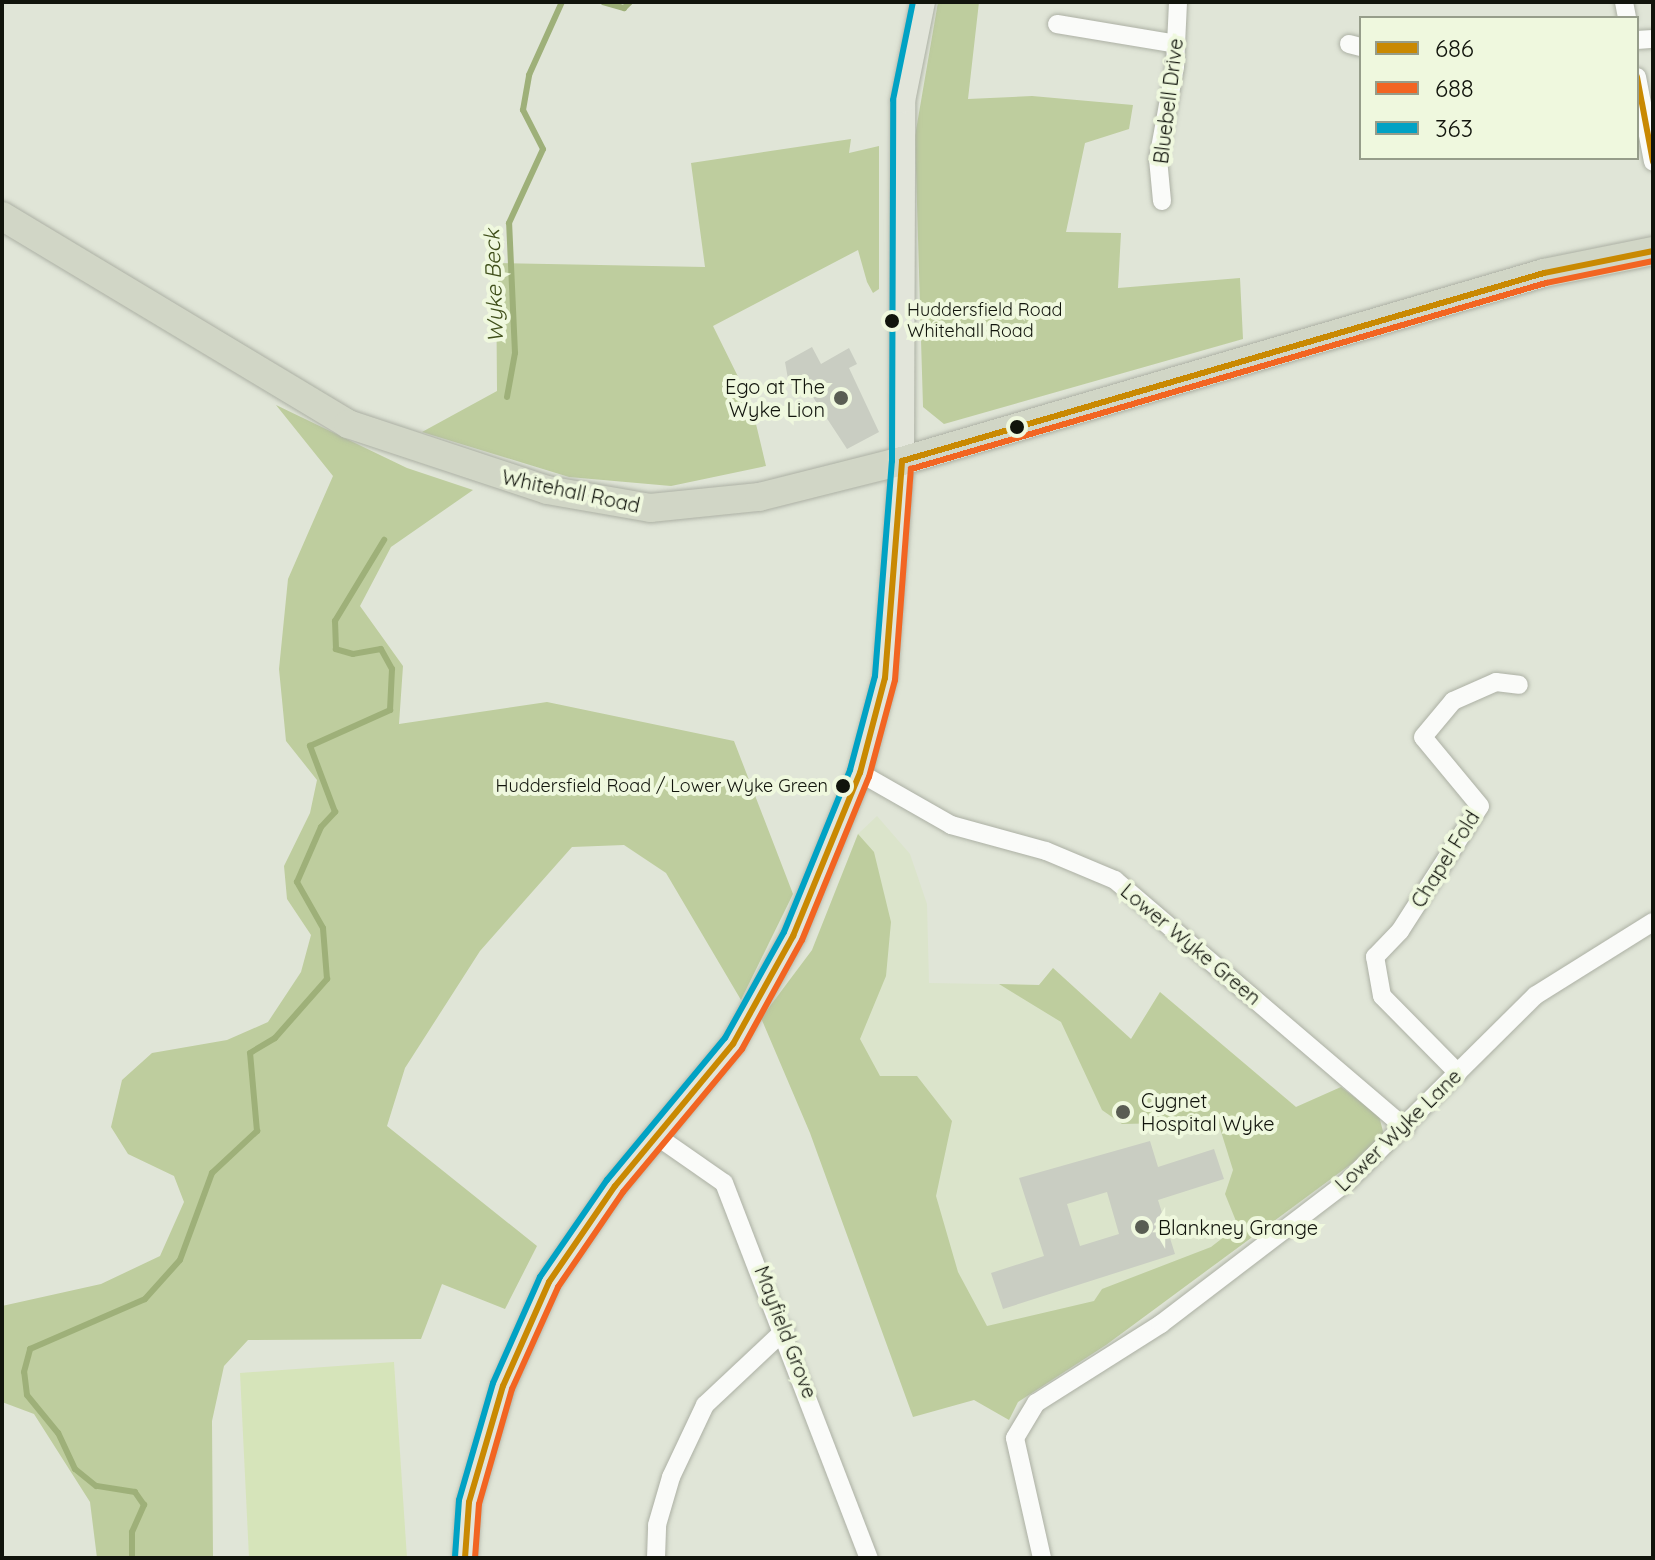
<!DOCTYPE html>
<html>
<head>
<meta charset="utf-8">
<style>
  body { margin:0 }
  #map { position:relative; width:1655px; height:1560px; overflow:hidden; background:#e0e5d7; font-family:Quicksand,sans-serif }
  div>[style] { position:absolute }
  .built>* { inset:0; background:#dbe4cb }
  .green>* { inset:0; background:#d6e4ba }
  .forest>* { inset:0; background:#becd9e }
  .stream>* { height:6px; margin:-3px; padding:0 3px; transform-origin:3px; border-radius:3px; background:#9eb079 }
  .building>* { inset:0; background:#c9cdc2 }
  .roads { filter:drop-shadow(0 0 2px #acb0a4) drop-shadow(0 0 2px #acb0a4) }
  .minor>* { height:18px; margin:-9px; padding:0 9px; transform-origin:9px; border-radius:9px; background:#fafbf9 }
  .major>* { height:24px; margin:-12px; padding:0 12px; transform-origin:12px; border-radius:12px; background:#e2e5da }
  .highway>* { height:28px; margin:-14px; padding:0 14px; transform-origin:14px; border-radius:14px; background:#d1d6c6 }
  .bus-1>* { height:6px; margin:-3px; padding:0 3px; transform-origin:3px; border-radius:3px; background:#c98902 }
  .bus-2>* { height:6px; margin:-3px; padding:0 3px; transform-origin:3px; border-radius:3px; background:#f26522 }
  .bus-3>* { height:6px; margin:-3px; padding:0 3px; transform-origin:3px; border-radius:3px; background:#01a2c4 }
  .dots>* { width:22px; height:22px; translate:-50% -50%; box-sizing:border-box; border:4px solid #eff8de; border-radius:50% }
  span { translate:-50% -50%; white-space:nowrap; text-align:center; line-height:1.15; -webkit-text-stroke:8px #eff8de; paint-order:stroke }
  .bus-label { font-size:18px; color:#11140c }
  .left { translate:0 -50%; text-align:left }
  .right { translate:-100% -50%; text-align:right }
  .street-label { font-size:20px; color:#11140c }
  .poi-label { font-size:20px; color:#11140c }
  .water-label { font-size:22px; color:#3f4e19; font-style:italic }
  .frame { position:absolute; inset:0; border:4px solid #11140c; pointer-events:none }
  .legend { position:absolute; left:1359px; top:16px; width:280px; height:144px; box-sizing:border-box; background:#eff8de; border:2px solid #969d8a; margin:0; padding:10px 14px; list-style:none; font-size:24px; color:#11140c }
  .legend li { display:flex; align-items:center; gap:16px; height:40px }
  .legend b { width:40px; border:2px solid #969d8a }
</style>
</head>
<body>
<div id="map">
  <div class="built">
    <i style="clip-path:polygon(877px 816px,910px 854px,927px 904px,929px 983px,1039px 985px,1053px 968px,1131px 1039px,1160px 992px,1296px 1107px,1341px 1087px,1379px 1116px,1106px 1345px,977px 1397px,812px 950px,858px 834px)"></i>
  </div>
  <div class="green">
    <i style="clip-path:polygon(394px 1362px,407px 1558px,249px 1558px,240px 1373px)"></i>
  </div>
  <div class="forest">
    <i style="clip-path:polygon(938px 2px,979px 2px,968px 99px,1032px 96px,1133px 105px,1129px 129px,1085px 143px,1066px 232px,1121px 233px,1118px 288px,1240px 278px,1243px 339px,944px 424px,923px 407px,915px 136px)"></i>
    <i style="clip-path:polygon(851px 139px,849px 153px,879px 146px,879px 289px,873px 293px,867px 282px,858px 250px,713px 326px,751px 403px,766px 466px,671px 486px,569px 477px,422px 432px,497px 391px,496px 263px,705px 267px,691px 163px)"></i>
    <i style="clip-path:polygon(276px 405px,407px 468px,473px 490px,391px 547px,360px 606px,403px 666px,399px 724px,547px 702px,734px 741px,793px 894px,741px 1000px,666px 873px,624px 845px,572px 847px,480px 951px,405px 1068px,387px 1126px,537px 1246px,505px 1309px,442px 1284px,421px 1339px,248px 1340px,224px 1366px,212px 1421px,213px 1558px,97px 1558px,90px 1502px,34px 1414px,2px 1402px,2px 1306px,101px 1284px,160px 1256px,184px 1202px,174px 1176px,128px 1154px,111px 1127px,122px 1080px,152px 1053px,227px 1040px,268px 1022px,301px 972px,311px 935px,287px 899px,284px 866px,310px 813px,317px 780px,286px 741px,279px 669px,288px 579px,333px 476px)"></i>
    <i style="clip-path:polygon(858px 834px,874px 852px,891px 922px,886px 976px,860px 1039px,880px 1076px,917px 1076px,952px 1121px,936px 1196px,958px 1272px,987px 1326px,1094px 1301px,1102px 1289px,1211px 1247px,1238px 1226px,1225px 1194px,1233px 1170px,1218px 1122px,1122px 1124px,1102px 1110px,1061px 1022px,999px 984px,1039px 985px,1053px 968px,1131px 1039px,1160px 992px,1296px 1107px,1341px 1087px,1379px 1116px,1385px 1139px,1106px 1345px,1018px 1402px,1009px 1420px,974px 1400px,913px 1417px,810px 1133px,761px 1018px,812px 950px)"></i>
  </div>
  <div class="stream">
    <i style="left:603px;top:2px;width:22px;rotate:16deg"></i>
    <i style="left:624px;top:8px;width:8px;rotate:-45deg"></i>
    <i style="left:507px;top:397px;width:45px;rotate:-79.7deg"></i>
    <i style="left:515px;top:353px;width:130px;rotate:-92.6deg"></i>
    <i style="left:509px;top:223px;width:81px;rotate:-65.3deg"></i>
    <i style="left:543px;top:149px;width:44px;rotate:-117.1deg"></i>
    <i style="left:523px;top:110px;width:36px;rotate:-80deg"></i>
    <i style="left:529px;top:75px;width:80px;rotate:-65.7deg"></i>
    <i style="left:132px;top:1558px;width:26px;rotate:-90deg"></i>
    <i style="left:132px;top:1532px;width:30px;rotate:-66deg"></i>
    <i style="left:144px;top:1505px;width:16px;rotate:-125deg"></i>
    <i style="left:135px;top:1492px;width:39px;rotate:-171deg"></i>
    <i style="left:96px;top:1486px;width:27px;rotate:-141deg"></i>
    <i style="left:75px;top:1469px;width:40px;rotate:-115deg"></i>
    <i style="left:58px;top:1433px;width:49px;rotate:-129.2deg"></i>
    <i style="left:27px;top:1395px;width:23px;rotate:-97deg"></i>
    <i style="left:24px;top:1372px;width:24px;rotate:-75deg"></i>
    <i style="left:30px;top:1349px;width:125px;rotate:-23.5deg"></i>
    <i style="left:145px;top:1299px;width:52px;rotate:-48.1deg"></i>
    <i style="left:180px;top:1260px;width:93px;rotate:-69.8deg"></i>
    <i style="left:212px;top:1173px;width:62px;rotate:-43deg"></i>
    <i style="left:257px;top:1131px;width:78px;rotate:-95.1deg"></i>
    <i style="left:250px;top:1053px;width:29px;rotate:-31deg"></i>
    <i style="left:275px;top:1038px;width:79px;rotate:-48.6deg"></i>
    <i style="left:327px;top:979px;width:51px;rotate:-94.5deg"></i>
    <i style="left:323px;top:928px;width:53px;rotate:-119.5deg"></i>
    <i style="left:297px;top:882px;width:60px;rotate:-66.4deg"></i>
    <i style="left:321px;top:827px;width:21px;rotate:-47deg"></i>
    <i style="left:335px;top:812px;width:71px;rotate:-110.7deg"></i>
    <i style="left:310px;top:746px;width:88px;rotate:-24.2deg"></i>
    <i style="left:390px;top:710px;width:41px;rotate:-87.2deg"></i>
    <i style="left:392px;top:669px;width:23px;rotate:-119deg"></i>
    <i style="left:381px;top:649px;width:28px;rotate:170deg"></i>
    <i style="left:353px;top:654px;width:18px;rotate:-164deg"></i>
    <i style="left:336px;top:649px;width:28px;rotate:-92deg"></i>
    <i style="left:335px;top:621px;width:95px;rotate:-58.8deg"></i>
  </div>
  <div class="building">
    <i style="clip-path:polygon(812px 347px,821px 364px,849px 348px,857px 364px,849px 368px,879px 432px,847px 449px,809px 391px,798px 397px,788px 379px,785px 362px)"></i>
    <i style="clip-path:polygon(evenodd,1150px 1141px,1158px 1167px,1214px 1149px,1224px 1179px,1158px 1200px,1175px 1254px,1003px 1309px,991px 1273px,1044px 1256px,1019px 1178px,1150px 1141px,1107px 1192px,1119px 1234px,1080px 1246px,1067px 1204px,1107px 1192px)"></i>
  </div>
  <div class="roads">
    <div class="minor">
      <i style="left:1624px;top:2px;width:16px;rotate:79deg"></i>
      <i style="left:1057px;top:24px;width:121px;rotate:9.5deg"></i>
      <i style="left:1637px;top:40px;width:16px;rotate:-4deg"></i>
      <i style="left:1349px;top:44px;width:12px;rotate:14deg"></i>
      <i style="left:1637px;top:77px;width:86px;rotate:79.3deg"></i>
      <i style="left:1162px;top:201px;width:42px;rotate:-95.4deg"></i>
      <i style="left:1158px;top:159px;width:95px;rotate:-79.6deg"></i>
      <i style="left:1175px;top:66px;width:64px;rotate:-87.3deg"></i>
      <i style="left:860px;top:773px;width:105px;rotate:29.7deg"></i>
      <i style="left:951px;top:825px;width:98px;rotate:15.3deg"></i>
      <i style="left:1046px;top:851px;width:75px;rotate:22.8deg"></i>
      <i style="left:1115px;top:880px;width:382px;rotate:40.5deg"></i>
      <i style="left:1458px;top:1073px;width:108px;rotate:-134.6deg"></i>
      <i style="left:1382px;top:996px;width:40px;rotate:-100deg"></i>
      <i style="left:1375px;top:957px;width:36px;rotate:-46deg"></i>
      <i style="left:1400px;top:931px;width:148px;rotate:-57.4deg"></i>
      <i style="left:1480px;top:806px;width:89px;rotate:-129.6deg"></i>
      <i style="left:1423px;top:737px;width:47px;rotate:-50.2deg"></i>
      <i style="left:1453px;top:701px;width:47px;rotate:-23.8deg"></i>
      <i style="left:1496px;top:682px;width:23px;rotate:7deg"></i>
      <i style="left:658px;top:1137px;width:80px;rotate:34.9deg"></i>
      <i style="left:724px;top:1183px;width:402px;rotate:68.9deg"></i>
      <i style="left:656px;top:1558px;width:33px;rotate:-88deg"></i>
      <i style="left:657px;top:1525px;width:50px;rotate:-73.7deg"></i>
      <i style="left:671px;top:1477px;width:80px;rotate:-64.7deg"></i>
      <i style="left:705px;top:1405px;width:110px;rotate:-43.2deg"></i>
      <i style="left:1042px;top:1558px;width:123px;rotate:-102.7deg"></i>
      <i style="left:1015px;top:1438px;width:41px;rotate:-59deg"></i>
      <i style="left:1036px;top:1403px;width:148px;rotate:-32.3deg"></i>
      <i style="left:1161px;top:1324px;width:235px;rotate:-37.4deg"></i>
      <i style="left:1348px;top:1181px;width:264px;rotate:-44.7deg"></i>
      <i style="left:1536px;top:995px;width:138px;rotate:-32deg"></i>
    </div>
    <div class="major">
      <i style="left:465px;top:1558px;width:56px;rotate:-85.9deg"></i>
      <i style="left:469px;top:1502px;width:121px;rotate:-73.7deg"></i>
      <i style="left:503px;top:1386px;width:114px;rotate:-66.1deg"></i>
      <i style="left:549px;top:1282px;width:116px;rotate:-55.5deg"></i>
      <i style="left:615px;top:1186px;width:185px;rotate:-50.3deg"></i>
      <i style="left:733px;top:1044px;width:124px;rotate:-60.9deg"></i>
      <i style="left:793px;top:936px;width:176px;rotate:-67.7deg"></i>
      <i style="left:860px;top:773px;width:98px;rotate:-75.3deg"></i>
      <i style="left:885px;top:678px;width:218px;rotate:-85.5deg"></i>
      <i style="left:902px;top:461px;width:360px;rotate:-89.8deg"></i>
      <i style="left:903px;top:101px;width:101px;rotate:-78.6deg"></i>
    </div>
    <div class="highway">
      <i style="left:2px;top:216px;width:404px;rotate:31deg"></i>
      <i style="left:348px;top:424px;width:210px;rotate:18.3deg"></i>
      <i style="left:547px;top:490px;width:105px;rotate:9.9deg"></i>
      <i style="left:650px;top:508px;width:110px;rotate:-5.8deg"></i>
      <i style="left:759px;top:497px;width:147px;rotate:-14.1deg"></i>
      <i style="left:902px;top:461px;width:669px;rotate:-16.32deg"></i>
      <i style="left:1544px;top:273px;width:111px;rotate:-11.4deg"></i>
    </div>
  </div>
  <div class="bus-1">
    <i style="left:1637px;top:77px;width:86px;rotate:79.3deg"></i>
    <i style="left:465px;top:1558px;width:56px;rotate:-85.9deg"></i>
    <i style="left:469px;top:1502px;width:121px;rotate:-73.7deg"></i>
    <i style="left:503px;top:1386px;width:114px;rotate:-66.1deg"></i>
    <i style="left:549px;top:1282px;width:116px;rotate:-55.5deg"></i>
    <i style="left:615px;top:1186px;width:185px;rotate:-50.3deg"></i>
    <i style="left:733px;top:1044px;width:124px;rotate:-60.9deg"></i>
    <i style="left:793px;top:936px;width:176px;rotate:-67.7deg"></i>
    <i style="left:860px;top:773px;width:98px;rotate:-75.3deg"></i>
    <i style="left:885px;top:678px;width:218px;rotate:-85.5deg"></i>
    <i style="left:902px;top:461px;width:669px;rotate:-16.32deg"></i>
    <i style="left:1544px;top:273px;width:111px;rotate:-11.4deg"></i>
  </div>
  <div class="bus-2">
    <i style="left:475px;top:1558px;width:54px;rotate:-85.8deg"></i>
    <i style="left:479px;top:1504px;width:120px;rotate:-74deg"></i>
    <i style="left:512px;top:1389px;width:112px;rotate:-65.7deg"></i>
    <i style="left:558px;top:1287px;width:115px;rotate:-55.6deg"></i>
    <i style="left:623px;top:1192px;width:186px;rotate:-50.2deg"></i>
    <i style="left:742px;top:1049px;width:124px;rotate:-61.2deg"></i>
    <i style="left:802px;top:940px;width:176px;rotate:-67.7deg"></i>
    <i style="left:869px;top:777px;width:100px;rotate:-75deg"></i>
    <i style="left:895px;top:680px;width:212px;rotate:-85.7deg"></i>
    <i style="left:911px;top:469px;width:662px;rotate:-16.33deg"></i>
    <i style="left:1546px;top:283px;width:109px;rotate:-11.6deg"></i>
  </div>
  <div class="bus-3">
    <i style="left:455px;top:1557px;width:57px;rotate:-86deg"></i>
    <i style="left:459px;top:1500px;width:122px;rotate:-73.8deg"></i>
    <i style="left:493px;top:1383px;width:116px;rotate:-66.1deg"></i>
    <i style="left:540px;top:1277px;width:118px;rotate:-55.4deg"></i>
    <i style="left:607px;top:1180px;width:185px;rotate:-50.3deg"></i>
    <i style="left:725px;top:1038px;width:121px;rotate:-60.9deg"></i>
    <i style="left:784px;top:932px;width:175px;rotate:-67.8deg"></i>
    <i style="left:850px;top:770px;width:97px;rotate:-75.1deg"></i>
    <i style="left:875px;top:676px;width:216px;rotate:-85.5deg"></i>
    <i style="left:892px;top:461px;width:361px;rotate:-89.8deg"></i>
    <i style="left:893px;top:100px;width:100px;rotate:-78.5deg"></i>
  </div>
  <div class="dots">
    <i style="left:892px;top:321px;background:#11140c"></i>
    <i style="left:841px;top:398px;background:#595d53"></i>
    <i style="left:1017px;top:427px;background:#11140c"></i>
    <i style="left:843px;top:786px;background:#11140c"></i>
    <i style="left:1123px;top:1112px;background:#595d53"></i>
    <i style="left:1142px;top:1227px;background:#595d53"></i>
  </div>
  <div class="bus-label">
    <span class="left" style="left:907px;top:321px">Huddersfield Road<br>Whitehall Road</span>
    <span class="right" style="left:828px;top:786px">Huddersfield Road / Lower Wyke Green</span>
  </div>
  <div class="street-label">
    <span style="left:1168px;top:101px;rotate:-83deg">Bluebell Drive</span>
    <span style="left:571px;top:491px;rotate:12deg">Whitehall Road</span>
    <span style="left:1445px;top:859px;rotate:-58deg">Chapel Fold</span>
    <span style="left:1191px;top:944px;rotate:40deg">Lower Wyke Green</span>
    <span style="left:1398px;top:1130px;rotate:-44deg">Lower Wyke Lane</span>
    <span style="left:786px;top:1332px;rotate:69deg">Mayfield Grove</span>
  </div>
  <div class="poi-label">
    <span class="right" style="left:825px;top:398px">Ego at The<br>Wyke Lion</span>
    <span class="left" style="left:1141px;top:1112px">Cygnet<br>Hospital Wyke</span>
    <span class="left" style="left:1158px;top:1227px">Blankney Grange</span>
  </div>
  <div class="water-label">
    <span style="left:494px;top:286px;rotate:-92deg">Wyke Beck</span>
  </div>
  <div class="frame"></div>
  <ul class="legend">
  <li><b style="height:10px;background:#c98902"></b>686</li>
  <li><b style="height:10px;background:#f26522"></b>688</li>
  <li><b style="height:10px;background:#01a2c4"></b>363</li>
  </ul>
</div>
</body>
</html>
